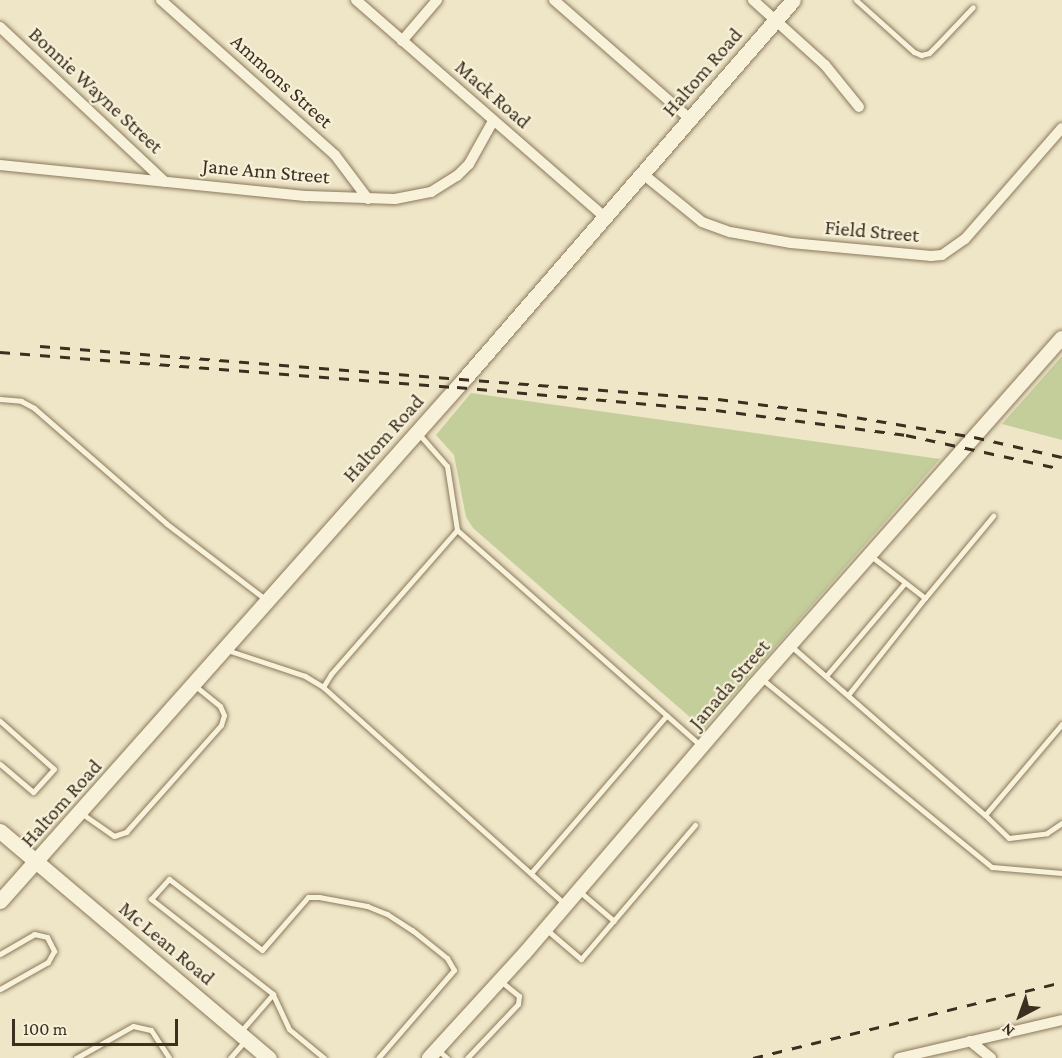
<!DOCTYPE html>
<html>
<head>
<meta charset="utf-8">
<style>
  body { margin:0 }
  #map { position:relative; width:1062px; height:1058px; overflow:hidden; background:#efe6c8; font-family:"Crimson Pro",serif }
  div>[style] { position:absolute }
  .green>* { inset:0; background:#c4ce9b }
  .roads { filter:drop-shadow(0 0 2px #8b795c) drop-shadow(0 0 2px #8b795c) }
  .service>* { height:5px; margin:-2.5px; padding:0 2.5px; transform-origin:2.5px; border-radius:2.5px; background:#f9f2db }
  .minor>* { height:10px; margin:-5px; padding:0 5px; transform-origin:5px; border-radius:5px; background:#f9f2db }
  .tertiary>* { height:14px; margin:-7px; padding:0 7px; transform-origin:7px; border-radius:7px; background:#f9f2db }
  .secondary>* { height:15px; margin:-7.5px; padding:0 7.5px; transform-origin:7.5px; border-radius:7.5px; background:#f9f2db }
  .rail>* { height:3px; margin-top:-1.5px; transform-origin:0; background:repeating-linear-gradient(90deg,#3c2f20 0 10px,transparent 0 20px) }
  span { translate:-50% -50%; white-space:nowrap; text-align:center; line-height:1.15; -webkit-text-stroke:4.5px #f6f0d8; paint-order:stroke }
  .street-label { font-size:21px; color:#3c2f20 }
  .north { position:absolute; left:990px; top:986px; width:60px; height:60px; -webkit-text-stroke:4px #f6f0d8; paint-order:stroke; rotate:221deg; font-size:16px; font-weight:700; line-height:24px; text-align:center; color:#3c2f20 }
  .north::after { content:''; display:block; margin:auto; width:21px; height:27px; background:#3c2f20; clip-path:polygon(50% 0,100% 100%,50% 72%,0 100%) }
  .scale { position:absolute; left:12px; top:1019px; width:166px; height:27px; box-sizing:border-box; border:3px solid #3c2f20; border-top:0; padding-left:8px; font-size:18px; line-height:21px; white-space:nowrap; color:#3c2f20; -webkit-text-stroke:4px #f6f0d8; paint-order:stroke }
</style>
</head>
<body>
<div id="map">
  <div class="green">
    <i style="clip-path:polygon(1062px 356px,1062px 440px,1002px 424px)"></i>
    <i style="clip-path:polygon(471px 393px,940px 459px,705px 727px,699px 725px,473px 528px,466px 517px,454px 455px,436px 435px)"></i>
  </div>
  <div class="roads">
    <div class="service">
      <i style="left:856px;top:0;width:78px;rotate:41.9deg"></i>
      <i style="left:914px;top:52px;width:8px;rotate:23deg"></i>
      <i style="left:921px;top:55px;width:8px;rotate:-14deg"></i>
      <i style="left:929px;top:53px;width:11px;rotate:-45deg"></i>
      <i style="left:937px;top:45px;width:52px;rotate:-46.5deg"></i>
      <i style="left:0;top:399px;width:21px;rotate:5deg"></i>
      <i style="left:21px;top:401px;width:15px;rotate:28deg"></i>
      <i style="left:34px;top:408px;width:176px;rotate:41.1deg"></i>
      <i style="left:167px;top:524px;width:123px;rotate:37.4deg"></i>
      <i style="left:418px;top:433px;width:44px;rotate:48.7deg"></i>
      <i style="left:447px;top:466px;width:65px;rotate:81.1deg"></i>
      <i style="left:457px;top:530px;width:326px;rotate:41.5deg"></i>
      <i style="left:871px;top:556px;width:68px;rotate:37.9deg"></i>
      <i style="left:925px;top:598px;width:107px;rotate:-50.3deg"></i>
      <i style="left:791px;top:646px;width:257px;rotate:41.1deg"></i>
      <i style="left:985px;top:815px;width:119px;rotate:-49.8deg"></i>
      <i style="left:227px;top:650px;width:82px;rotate:18.4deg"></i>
      <i style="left:305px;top:676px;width:21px;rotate:31deg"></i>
      <i style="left:323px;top:687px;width:325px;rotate:41.9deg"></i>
      <i style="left:826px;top:676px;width:122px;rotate:-49.7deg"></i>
      <i style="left:762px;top:679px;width:297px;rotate:39.3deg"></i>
      <i style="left:992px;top:867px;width:70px;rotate:4.9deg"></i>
      <i style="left:323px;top:687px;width:15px;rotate:-58deg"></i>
      <i style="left:331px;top:674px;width:191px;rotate:-48.8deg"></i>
      <i style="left:848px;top:695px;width:124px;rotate:-51.6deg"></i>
      <i style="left:0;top:721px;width:72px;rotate:41.6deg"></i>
      <i style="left:54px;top:769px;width:31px;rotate:132deg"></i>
      <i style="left:33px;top:792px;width:43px;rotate:-139.7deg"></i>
      <i style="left:81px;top:813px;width:40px;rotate:34.9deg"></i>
      <i style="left:114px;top:836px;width:13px;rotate:-18deg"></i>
      <i style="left:126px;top:832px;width:143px;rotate:-48.4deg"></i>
      <i style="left:221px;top:725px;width:10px;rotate:-73deg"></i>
      <i style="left:224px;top:715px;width:10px;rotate:-114deg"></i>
      <i style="left:220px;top:706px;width:32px;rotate:-141deg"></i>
      <i style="left:985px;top:815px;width:33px;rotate:44deg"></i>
      <i style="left:1009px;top:838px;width:38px;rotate:-7deg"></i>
      <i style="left:1047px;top:833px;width:18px;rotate:-34deg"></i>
      <i style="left:531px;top:873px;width:208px;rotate:-49.3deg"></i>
      <i style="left:579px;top:891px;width:46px;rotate:40.6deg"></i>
      <i style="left:547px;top:930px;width:45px;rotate:40.5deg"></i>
      <i style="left:581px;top:959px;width:176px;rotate:-49.6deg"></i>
      <i style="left:0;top:954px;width:39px;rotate:-30deg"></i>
      <i style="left:34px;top:934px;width:13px;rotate:13deg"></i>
      <i style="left:47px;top:937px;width:16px;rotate:63deg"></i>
      <i style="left:54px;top:951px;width:13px;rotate:119deg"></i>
      <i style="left:48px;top:962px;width:55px;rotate:150.6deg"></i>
      <i style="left:241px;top:1031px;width:49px;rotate:-49.1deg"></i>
      <i style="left:439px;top:1051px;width:11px;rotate:41deg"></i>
      <i style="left:76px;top:1058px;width:65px;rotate:-29.3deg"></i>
      <i style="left:133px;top:1026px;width:18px;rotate:13deg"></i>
      <i style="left:151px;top:1030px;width:33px;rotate:57deg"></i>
      <i style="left:230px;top:1058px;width:23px;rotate:-49deg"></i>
      <i style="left:324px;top:1058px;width:45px;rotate:-140.4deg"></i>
      <i style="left:289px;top:1029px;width:38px;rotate:-115deg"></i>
      <i style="left:273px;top:994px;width:155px;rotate:-142.1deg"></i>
      <i style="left:151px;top:899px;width:27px;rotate:-48deg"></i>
      <i style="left:169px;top:879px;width:117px;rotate:37.4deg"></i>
      <i style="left:262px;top:950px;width:70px;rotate:-49deg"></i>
      <i style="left:308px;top:897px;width:11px"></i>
      <i style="left:319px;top:897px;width:49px;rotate:10.6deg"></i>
      <i style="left:367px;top:906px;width:22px;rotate:22deg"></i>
      <i style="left:387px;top:914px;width:30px;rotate:33deg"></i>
      <i style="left:412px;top:930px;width:45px;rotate:38.7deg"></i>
      <i style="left:447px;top:958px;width:14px;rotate:60deg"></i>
      <i style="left:454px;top:970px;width:116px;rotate:130.8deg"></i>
      <i style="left:467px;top:1058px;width:74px;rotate:-46.6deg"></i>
      <i style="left:518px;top:1004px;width:8px;rotate:-83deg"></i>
      <i style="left:519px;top:996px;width:22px;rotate:-141deg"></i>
    </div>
    <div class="minor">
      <i style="left:161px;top:0;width:233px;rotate:41.7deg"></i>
      <i style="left:335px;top:155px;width:55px;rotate:53.1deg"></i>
      <i style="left:356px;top:0;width:330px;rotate:41.1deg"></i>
      <i style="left:554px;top:0;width:181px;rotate:41.2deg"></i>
      <i style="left:753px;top:0;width:97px;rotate:42.1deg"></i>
      <i style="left:825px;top:65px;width:54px;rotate:51deg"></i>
      <i style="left:0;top:27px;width:226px;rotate:43.2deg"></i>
      <i style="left:402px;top:41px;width:54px;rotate:-49.5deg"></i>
      <i style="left:0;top:165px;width:309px;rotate:5.8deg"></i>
      <i style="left:307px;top:196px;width:88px;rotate:2deg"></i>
      <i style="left:395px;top:199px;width:37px;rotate:-11deg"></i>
      <i style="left:431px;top:192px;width:31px;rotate:-32deg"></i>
      <i style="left:457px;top:176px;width:17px;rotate:-45deg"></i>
      <i style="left:469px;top:164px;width:49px;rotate:-60.8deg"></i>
      <i style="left:643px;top:174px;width:76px;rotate:39.1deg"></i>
      <i style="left:702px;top:222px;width:30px;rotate:20deg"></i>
      <i style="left:730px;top:232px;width:62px;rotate:10.2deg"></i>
      <i style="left:791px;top:243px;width:141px;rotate:5.3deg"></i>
      <i style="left:931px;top:256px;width:11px;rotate:-5deg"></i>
      <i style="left:942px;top:255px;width:28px;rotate:-35deg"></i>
      <i style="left:965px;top:239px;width:147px;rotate:-48.9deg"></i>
      <i style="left:970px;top:1041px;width:27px;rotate:39deg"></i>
      <i style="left:899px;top:1058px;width:167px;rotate:-13.1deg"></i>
    </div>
    <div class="tertiary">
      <i style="left:429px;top:1058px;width:142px;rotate:-47.6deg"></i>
      <i style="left:525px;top:953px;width:350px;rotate:-49.4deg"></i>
      <i style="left:753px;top:687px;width:466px;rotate:-48.5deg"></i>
    </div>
    <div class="secondary">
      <i style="left:0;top:831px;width:352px;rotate:40.2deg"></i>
      <i style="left:0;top:901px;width:700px;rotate:-48.36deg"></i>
      <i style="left:465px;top:378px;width:500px;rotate:-49.05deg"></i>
    </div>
  </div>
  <div class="rail">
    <i style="left:40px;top:346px;width:680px;rotate:4.47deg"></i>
    <i style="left:718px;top:399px;width:120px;rotate:7.2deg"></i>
    <i style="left:837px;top:414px;width:139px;rotate:9.5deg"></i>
    <i style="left:974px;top:437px;width:90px;rotate:12.8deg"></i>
    <i style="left:0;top:352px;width:458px;rotate:4.4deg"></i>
    <i style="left:457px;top:387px;width:260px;rotate:5.1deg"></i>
    <i style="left:716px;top:410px;width:192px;rotate:7.5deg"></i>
    <i style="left:906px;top:435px;width:160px;rotate:12.3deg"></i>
    <i style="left:753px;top:1058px;width:318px;rotate:-13.8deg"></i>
  </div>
  <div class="street-label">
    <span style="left:702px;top:72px;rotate:-49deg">Haltom Road</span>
    <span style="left:282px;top:81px;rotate:42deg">Ammons Street</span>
    <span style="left:96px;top:90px;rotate:43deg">Bonnie Wayne Street</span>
    <span style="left:493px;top:94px;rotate:41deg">Mack Road</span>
    <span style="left:266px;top:171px;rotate:5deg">Jane Ann Street</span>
    <span style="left:872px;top:231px;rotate:5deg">Field Street</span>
    <span style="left:383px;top:438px;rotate:-48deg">Haltom Road</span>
    <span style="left:729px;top:684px;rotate:-49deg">Janada Street</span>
    <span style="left:61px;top:803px;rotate:-48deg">Haltom Road</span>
    <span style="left:167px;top:943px;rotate:40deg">Mc Lean Road</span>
  </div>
  <div class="north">N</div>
  <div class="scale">100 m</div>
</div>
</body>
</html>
